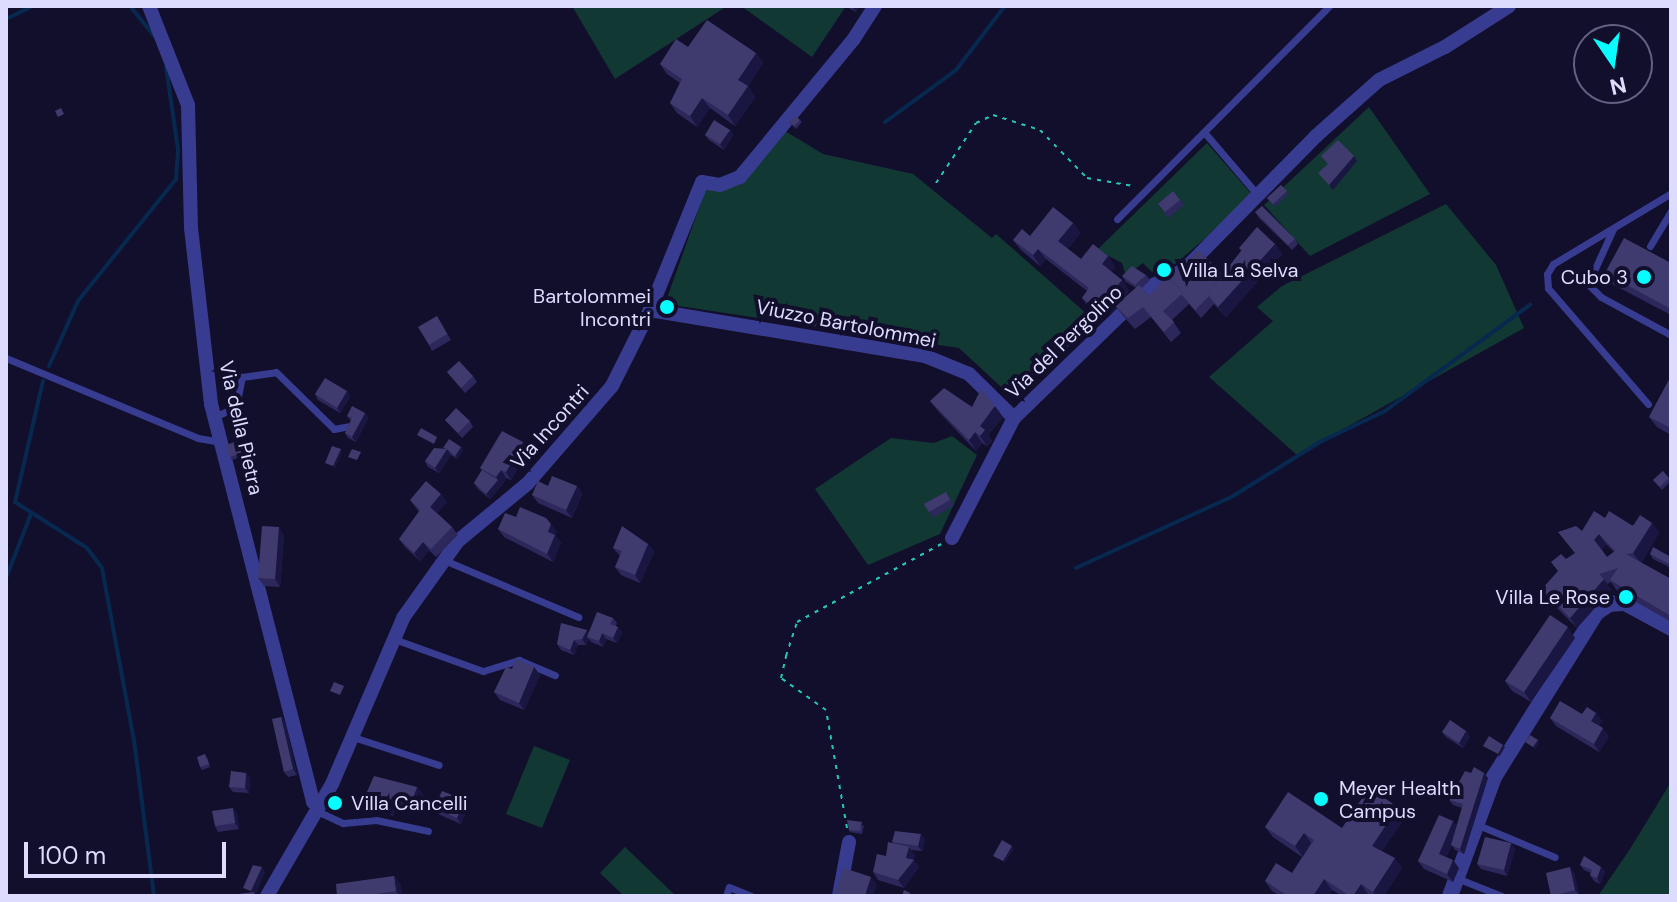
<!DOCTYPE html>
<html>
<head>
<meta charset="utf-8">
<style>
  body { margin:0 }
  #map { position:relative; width:1677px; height:902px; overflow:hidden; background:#120f2d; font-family:"DM Sans",sans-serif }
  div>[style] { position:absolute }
  .green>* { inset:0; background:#123833 }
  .stream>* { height:4px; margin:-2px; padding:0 2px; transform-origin:2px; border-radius:2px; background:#07284f }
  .path>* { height:2px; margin-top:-1px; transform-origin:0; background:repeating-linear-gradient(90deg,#27c8b0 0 4px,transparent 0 10px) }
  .service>* { height:7px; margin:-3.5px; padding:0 3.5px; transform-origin:3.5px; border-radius:3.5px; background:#373c90 }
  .minor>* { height:14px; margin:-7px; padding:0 7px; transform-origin:7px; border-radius:7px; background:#373c90 }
  .tertiary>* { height:16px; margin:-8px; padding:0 8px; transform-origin:8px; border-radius:8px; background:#373c90 }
  .wall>* { inset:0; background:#2d285c }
  .shaded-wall>* { inset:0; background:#1a1642 }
  .building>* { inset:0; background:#403b6e }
  .dots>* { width:22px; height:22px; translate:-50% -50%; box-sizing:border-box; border:4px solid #120f2d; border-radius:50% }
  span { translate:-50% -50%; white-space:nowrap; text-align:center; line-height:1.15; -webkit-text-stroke:8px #120f2d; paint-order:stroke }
  .poi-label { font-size:20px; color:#dddcff }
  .left { translate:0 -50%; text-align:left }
  .right { translate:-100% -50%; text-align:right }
  .street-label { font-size:20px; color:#dddcff }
  .frame { position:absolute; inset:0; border:8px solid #dddcff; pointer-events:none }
  .north { position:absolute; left:1573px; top:24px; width:80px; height:80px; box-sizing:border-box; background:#120f2d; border:2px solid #636181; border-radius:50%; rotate:167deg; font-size:22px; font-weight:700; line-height:32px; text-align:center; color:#dddcff }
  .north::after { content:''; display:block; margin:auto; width:28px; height:36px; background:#08fcff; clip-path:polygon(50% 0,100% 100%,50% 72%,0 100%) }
  .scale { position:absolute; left:24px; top:842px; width:202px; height:36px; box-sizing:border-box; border:4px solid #dddcff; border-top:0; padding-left:10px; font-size:24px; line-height:28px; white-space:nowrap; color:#dddcff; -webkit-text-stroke:6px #120f2d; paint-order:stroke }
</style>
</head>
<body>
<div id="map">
  <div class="green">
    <i style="clip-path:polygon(572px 6px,727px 6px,615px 79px)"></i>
    <i style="clip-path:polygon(741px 6px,846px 6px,812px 57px)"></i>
    <i style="clip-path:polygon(1369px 107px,1430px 194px,1310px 256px,1264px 205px)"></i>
    <i style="clip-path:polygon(785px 131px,823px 154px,913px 174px,992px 238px,996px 234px,1096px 322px,1012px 397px,959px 348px,665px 304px,706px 188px,724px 189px)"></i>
    <i style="clip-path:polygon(1207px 143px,1254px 197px,1175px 264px,1152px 272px,1143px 263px,1126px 276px,1122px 263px,1097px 250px)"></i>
    <i style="clip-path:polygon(1446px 204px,1496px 265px,1524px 328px,1297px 455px,1209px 377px,1273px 321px,1257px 307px,1282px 286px)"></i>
    <i style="clip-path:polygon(952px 436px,977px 455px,940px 534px,868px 565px,815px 489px,891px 438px,934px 443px)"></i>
    <i style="clip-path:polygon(534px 746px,570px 760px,542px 828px,506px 814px)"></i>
    <i style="clip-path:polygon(1671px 782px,1671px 896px,1598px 896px,1630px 849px)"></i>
    <i style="clip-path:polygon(625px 847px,676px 896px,624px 896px,600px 873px)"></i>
  </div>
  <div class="stream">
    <i style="left:130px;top:6px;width:38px;rotate:51deg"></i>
    <i style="left:6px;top:19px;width:30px;rotate:-26deg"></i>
    <i style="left:885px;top:122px;width:88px;rotate:-36.2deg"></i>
    <i style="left:956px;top:70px;width:81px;rotate:-52.6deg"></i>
    <i style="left:49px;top:366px;width:71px;rotate:-66deg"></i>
    <i style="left:78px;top:301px;width:156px;rotate:-51.2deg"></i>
    <i style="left:176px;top:179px;width:30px;rotate:-86deg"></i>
    <i style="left:178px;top:149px;width:83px;rotate:-98.3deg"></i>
    <i style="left:43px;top:381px;width:124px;rotate:103deg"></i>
    <i style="left:15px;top:502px;width:85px;rotate:32.6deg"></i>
    <i style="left:87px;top:548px;width:25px;rotate:53deg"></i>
    <i style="left:102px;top:568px;width:175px;rotate:79.5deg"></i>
    <i style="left:134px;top:740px;width:157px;rotate:82.7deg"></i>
    <i style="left:1076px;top:568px;width:173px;rotate:-24.6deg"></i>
    <i style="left:1233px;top:496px;width:102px;rotate:-31.8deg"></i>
    <i style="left:1320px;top:442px;width:72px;rotate:-25.5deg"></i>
    <i style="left:1385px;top:411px;width:180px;rotate:-36.2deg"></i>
    <i style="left:6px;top:578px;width:69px;rotate:-68.7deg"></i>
  </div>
  <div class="path">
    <i style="left:936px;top:183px;width:72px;rotate:-56.3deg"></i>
    <i style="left:976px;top:123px;width:19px;rotate:-25deg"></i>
    <i style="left:993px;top:115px;width:49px;rotate:17.7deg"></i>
    <i style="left:1040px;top:130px;width:67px;rotate:45.6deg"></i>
    <i style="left:1087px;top:178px;width:47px;rotate:9.9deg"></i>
    <i style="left:847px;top:828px;width:120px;rotate:-100.1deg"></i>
    <i style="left:826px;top:710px;width:55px;rotate:-144.6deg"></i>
    <i style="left:781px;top:678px;width:23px;rotate:-77deg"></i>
    <i style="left:786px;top:656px;width:36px;rotate:-72deg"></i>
    <i style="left:797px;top:622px;width:164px;rotate:-28.4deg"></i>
  </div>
  <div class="service">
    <i style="left:1204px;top:132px;width:82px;rotate:49.5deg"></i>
    <i style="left:1117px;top:219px;width:301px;rotate:-45.1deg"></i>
    <i style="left:1613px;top:229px;width:60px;rotate:114.4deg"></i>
    <i style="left:1588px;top:284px;width:18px;rotate:45deg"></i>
    <i style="left:1601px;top:297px;width:80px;rotate:28.5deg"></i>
    <i style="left:1650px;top:246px;width:41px;rotate:-59deg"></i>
    <i style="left:6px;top:358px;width:208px;rotate:22.6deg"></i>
    <i style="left:198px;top:438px;width:22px;rotate:10deg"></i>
    <i style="left:1648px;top:404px;width:153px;rotate:-130.8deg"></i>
    <i style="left:1548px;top:288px;width:14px;rotate:-94deg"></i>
    <i style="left:1547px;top:274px;width:12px;rotate:-59deg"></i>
    <i style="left:1553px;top:264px;width:138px;rotate:-31deg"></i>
    <i style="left:214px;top:417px;width:24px;rotate:-24deg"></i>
    <i style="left:236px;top:407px;width:31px;rotate:-79deg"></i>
    <i style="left:242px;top:377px;width:34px;rotate:-8deg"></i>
    <i style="left:276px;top:372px;width:81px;rotate:44.5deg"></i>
    <i style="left:334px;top:429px;width:15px;rotate:-11deg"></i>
    <i style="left:444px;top:560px;width:146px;rotate:23deg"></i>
    <i style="left:394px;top:639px;width:95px;rotate:19.8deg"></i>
    <i style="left:483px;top:671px;width:38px;rotate:-17deg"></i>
    <i style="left:519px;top:660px;width:39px;rotate:23deg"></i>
    <i style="left:353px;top:737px;width:90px;rotate:18deg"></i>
    <i style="left:317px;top:811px;width:29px;rotate:25deg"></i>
    <i style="left:343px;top:823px;width:33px;rotate:-5deg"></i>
    <i style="left:376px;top:820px;width:53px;rotate:11.9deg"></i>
    <i style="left:1478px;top:825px;width:83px;rotate:22.6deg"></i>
    <i style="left:1459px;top:879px;width:46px;rotate:21.6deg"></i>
    <i style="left:726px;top:896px;width:9px;rotate:-72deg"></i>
    <i style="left:729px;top:887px;width:24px;rotate:22deg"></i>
  </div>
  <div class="minor">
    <i style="left:149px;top:6px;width:106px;rotate:68.5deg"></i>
    <i style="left:188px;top:105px;width:123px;rotate:88.6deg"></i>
    <i style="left:191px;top:228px;width:177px;rotate:83.5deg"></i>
    <i style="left:211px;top:404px;width:411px;rotate:75.6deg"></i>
    <i style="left:313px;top:802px;width:7px;rotate:27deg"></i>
    <i style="left:650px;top:310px;width:279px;rotate:9.5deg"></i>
    <i style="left:925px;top:356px;width:48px;rotate:22.2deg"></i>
    <i style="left:969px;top:374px;width:63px;rotate:44.4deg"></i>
    <i style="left:952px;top:538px;width:135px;rotate:-62.7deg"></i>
    <i style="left:1014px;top:418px;width:188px;rotate:-44.1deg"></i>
    <i style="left:1149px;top:287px;width:39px;rotate:-26deg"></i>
    <i style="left:1184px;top:270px;width:188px;rotate:-45.4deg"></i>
    <i style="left:1316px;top:136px;width:84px;rotate:-41.6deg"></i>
    <i style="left:1379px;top:80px;width:74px;rotate:-26.6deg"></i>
    <i style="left:1445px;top:47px;width:76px;rotate:-32.6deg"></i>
    <i style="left:267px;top:896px;width:129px;rotate:-59.9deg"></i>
    <i style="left:332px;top:784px;width:181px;rotate:-66.8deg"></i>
    <i style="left:403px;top:618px;width:95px;rotate:-54.5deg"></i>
    <i style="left:458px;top:541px;width:91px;rotate:-39.6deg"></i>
    <i style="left:528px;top:483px;width:128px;rotate:-49.1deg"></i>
    <i style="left:612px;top:386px;width:85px;rotate:-63.4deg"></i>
    <i style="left:650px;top:310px;width:138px;rotate:-67.9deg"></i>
    <i style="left:702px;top:182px;width:18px;rotate:9deg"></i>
    <i style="left:720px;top:185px;width:22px;rotate:-22deg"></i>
    <i style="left:740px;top:177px;width:178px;rotate:-50.5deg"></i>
    <i style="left:853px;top:40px;width:40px;rotate:-57.1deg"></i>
    <i style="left:839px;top:896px;width:55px;rotate:-79.5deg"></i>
  </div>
  <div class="tertiary">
    <i style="left:1450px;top:896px;width:127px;rotate:-69.7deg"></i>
    <i style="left:1494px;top:777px;width:193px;rotate:-58.1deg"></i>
    <i style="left:1596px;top:613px;width:16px;rotate:-35deg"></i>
    <i style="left:1609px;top:604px;width:16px;rotate:-4deg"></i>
    <i style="left:1625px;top:603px;width:52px;rotate:28.5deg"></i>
  </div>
  <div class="wall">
    <i style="clip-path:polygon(845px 6px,859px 6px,856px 12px)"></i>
    <i style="clip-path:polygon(688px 47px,756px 53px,763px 63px,748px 86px,755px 97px,735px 126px,710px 108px,697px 127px,677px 113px,670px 103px,680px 83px,667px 74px,660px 64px)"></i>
    <i style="clip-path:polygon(800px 120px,802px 122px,796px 129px,789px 122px)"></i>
    <i style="clip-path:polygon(730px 130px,733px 135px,724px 150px,709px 140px,705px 135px)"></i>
    <i style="clip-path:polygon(1281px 185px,1289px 194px,1274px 207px,1267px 198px)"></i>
    <i style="clip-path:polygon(1173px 191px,1184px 205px,1168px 218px,1158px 204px)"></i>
    <i style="clip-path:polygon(1255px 212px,1295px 239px,1298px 244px,1292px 250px,1259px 218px)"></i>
    <i style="clip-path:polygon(1073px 223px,1080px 233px,1068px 249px,1081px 259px,1108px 256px,1115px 267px,1111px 272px,1122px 280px,1129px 291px,1121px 301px,1136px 288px,1126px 282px,1122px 276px,1146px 275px,1150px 280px,1142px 288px,1149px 296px,1169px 278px,1223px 274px,1241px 251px,1239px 248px,1275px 244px,1282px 254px,1226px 317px,1214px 304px,1201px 318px,1189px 304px,1172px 320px,1181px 333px,1171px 342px,1151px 317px,1135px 329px,1123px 316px,1116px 307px,1111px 314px,1104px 309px,1099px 315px,1089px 308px,1082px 298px,1087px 291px,1046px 259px,1040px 266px,1021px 250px,1013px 240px,1030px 236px)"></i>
    <i style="clip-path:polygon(1671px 263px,1671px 315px,1612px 284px,1605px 273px)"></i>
    <i style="clip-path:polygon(437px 316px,451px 340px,432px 351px,429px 345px)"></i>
    <i style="clip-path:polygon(447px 372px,473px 376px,477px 382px,465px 393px)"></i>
    <i style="clip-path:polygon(1671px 376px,1671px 435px,1657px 427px,1649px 417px)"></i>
    <i style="clip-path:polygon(347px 391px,350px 397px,340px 413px,318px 400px,315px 394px)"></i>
    <i style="clip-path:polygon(930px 401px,972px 407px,1003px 417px,988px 435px,992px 441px,987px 446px,982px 443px,976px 451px,938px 411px)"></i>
    <i style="clip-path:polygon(365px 413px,368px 418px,356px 442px,348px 438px,345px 433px,351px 421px,347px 416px)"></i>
    <i style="clip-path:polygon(445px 420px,470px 421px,473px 427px,462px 438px)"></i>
    <i style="clip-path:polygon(237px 441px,243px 456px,232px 460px,230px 457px)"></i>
    <i style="clip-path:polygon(523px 442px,528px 450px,511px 480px,506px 478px,502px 485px,490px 499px,478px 489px,474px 483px,482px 470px,480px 468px)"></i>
    <i style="clip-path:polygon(461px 447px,463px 450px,457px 459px,451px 455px,439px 473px,428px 467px,425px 461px,443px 449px)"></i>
    <i style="clip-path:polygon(1663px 471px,1671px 481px,1662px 490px,1653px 480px)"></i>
    <i style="clip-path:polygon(548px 486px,577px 486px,582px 494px,572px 518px,538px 503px,532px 495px)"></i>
    <i style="clip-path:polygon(946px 492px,954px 505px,933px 518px,924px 504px)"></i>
    <i style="clip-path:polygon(410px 500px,447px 502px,437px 513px,452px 527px,458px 535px,436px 557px,429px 550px,420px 561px,405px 547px,399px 539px,419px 512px)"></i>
    <i style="clip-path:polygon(evenodd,1652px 523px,1659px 533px,1641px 563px,1671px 579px,1671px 622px,1617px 591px,1611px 582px,1607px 584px,1611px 590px,1577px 628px,1549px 600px,1542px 589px,1558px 572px,1566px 559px,1575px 554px,1582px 531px,1652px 523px,1606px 544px,1614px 552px,1607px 557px,1602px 550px,1606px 544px)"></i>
    <i style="clip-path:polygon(498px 529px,557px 532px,555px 535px,561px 543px,553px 562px,504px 537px)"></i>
    <i style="clip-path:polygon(284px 535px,280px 587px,264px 586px,258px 578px)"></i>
    <i style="clip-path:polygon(648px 544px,654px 552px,640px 583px,621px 575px,615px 567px,620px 556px,613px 548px)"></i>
    <i style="clip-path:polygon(1650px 554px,1671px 557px,1671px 568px,1653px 559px)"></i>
    <i style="clip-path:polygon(613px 618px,617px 623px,616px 626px,622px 632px,617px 643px,606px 639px,603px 647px,591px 642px,589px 639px,586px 645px,578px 645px,574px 655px,561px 650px,557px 644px,587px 630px,589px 633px)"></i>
    <i style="clip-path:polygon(1575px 638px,1531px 702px,1512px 691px,1505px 681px)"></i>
    <i style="clip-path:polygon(534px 667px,540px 675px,524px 710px,500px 700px,494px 692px,512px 669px)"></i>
    <i style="clip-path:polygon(1596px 713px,1602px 721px,1599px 725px,1609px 736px,1599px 752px,1556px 726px,1550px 718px)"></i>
    <i style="clip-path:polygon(281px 717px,285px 722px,297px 775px,288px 777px,284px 772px)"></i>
    <i style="clip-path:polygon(1466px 731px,1470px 737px,1463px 748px,1446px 737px,1442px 732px)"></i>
    <i style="clip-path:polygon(207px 757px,210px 767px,202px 770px,200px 767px)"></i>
    <i style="clip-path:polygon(246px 773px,250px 778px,249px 793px,233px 792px,229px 787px)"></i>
    <i style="clip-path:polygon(1471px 773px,1484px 773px,1488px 778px,1464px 854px,1455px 850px,1452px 845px,1446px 857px,1459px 868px,1453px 882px,1424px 869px,1418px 861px,1453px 821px,1457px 826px,1462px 808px,1453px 805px,1449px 800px)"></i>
    <i style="clip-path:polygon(417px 787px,423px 795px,416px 812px,398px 804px,393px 816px,372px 802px,366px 794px)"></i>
    <i style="clip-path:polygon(452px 795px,456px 800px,454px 803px,462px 806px,466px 812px,461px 824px,438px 814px,434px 808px)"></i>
    <i style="clip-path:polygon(1398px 807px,1405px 817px,1382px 851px,1402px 868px,1384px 896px,1370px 896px,1368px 894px,1367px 896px,1342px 896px,1332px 890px,1328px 896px,1280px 896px,1272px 891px,1265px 881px,1292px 873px,1302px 857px,1273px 837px,1265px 827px,1342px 828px)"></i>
    <i style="clip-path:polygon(237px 813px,239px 829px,218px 832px,215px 826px)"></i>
    <i style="clip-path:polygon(864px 825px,862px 834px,850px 832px,849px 830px)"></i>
    <i style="clip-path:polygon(925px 839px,922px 851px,911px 850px,915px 855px,913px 860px,919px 867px,904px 888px,878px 880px,873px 872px,886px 856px,893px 843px,892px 842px)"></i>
    <i style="clip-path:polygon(1511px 843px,1515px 849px,1507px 876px,1481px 869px,1477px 864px)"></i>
    <i style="clip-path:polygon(1580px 865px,1601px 867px,1605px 872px,1600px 884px,1594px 881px,1590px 875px,1591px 873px,1584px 870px)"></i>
    <i style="clip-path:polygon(1574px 873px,1579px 895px,1552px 896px)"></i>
    <i style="clip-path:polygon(394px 876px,400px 884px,402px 896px,337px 896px)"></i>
  </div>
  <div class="shaded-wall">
    <i style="clip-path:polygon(852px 6px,859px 6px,856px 12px)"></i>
    <i style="clip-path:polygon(756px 53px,763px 63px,745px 90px,738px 80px)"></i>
    <i style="clip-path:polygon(748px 86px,755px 97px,735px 126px,728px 115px)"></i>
    <i style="clip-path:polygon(702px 98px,710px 108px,697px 127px,690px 116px)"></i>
    <i style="clip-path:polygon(730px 130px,733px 135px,724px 150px,720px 144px)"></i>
    <i style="clip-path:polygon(1354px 156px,1357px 161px,1333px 190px,1329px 185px)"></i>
    <i style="clip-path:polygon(1073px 223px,1080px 233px,1066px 252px,1058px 241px)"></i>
    <i style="clip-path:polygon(1275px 244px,1282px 254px,1226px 317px,1218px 307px)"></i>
    <i style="clip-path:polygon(1038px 249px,1046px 259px,1040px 266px,1033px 255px)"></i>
    <i style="clip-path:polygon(1108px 256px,1115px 267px,1109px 275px,1102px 264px)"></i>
    <i style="clip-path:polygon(1122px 280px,1129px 291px,1111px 314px,1103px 303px)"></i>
    <i style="clip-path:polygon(1097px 298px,1104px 309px,1099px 315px,1091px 305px)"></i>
    <i style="clip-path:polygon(347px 391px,350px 397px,340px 413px,337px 408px)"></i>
    <i style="clip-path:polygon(995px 406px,1003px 417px,988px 435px,992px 441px,987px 446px,980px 436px,980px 426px)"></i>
    <i style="clip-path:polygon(365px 413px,368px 418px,356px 442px,352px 437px)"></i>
    <i style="clip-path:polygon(975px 432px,982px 443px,976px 451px,969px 440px)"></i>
    <i style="clip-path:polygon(523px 442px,528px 450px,511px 480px,506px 472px)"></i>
    <i style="clip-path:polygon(461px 447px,463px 450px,457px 459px,455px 456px)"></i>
    <i style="clip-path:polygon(341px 449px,342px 452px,335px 469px,333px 466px)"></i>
    <i style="clip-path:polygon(447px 449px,451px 455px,439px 473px,435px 468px)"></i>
    <i style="clip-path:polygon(501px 470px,506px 478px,502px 485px,490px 499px,486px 494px,498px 480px,496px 477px)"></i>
    <i style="clip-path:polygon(577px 486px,582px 494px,572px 518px,566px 510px)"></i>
    <i style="clip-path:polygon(441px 494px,447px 502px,436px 515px,430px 507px)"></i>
    <i style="clip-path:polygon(1652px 523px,1659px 533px,1641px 564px,1633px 553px)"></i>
    <i style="clip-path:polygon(551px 524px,557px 532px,555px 535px,561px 543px,553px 562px,547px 554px,548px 532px)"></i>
    <i style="clip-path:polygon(279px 527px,284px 535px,280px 587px,275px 579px)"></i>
    <i style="clip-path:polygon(1599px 534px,1606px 544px,1602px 550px,1594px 540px)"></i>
    <i style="clip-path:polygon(423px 542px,429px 550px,420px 561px,414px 553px)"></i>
    <i style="clip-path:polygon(648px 544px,654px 552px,640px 583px,635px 575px)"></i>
    <i style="clip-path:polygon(1604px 579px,1611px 590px,1577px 628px,1570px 618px)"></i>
    <i style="clip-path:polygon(618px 627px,622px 632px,617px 643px,613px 638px)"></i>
    <i style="clip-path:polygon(1568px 627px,1575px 638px,1531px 702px,1524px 692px)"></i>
    <i style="clip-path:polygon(587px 630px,590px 635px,587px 637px,589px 639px,586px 645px,582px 639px)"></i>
    <i style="clip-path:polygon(602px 633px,606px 639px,603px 647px,599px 641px)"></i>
    <i style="clip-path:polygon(574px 640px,578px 645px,574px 655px,570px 650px)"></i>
    <i style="clip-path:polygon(534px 667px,540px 675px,524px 710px,519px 703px)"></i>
    <i style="clip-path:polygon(1596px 713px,1602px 721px,1597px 729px,1591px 721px)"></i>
    <i style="clip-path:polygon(281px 717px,285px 722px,297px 775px,293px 769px)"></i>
    <i style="clip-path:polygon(1603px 728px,1609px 736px,1599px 752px,1594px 744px)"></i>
    <i style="clip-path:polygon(1466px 731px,1470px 737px,1463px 748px,1459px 743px)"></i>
    <i style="clip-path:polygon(1538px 740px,1539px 743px,1535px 750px,1533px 747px)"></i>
    <i style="clip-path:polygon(1503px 745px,1505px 747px,1499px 757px,1498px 754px)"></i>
    <i style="clip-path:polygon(246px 773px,250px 778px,249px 793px,245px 788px)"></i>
    <i style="clip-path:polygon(1484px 773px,1488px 778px,1464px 854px,1460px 849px)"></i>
    <i style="clip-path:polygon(417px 787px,423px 795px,416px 812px,411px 804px)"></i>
    <i style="clip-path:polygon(392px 796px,398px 804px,393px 816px,388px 808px)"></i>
    <i style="clip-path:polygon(462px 806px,466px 812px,461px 824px,457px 818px)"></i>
    <i style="clip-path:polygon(1398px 807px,1405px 817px,1379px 856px,1372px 846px)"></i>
    <i style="clip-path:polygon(233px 808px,237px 813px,239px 829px,235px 823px)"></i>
    <i style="clip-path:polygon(1453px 821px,1459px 829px,1444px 862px,1439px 854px)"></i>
    <i style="clip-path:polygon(1304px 833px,1311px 843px,1303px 857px,1295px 846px)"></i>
    <i style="clip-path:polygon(921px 834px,925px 839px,922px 851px,918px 846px)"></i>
    <i style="clip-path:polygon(1511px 843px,1515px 849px,1507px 876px,1504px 870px)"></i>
    <i style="clip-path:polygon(1012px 846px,1014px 849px,1004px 864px,1003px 861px)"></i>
    <i style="clip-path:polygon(909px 847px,915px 855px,913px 860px,919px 867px,904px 888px,898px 880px)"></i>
    <i style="clip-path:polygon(1395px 858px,1402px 868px,1384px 896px,1376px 896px,1373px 892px)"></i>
    <i style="clip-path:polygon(1453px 860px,1459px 868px,1453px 882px,1447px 874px)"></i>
    <i style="clip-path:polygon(262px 867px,265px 872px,256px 895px,256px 896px,254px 896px,251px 891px)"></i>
    <i style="clip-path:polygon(1570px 867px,1574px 873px,1579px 895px,1575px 890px)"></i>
    <i style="clip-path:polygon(1601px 867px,1605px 872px,1600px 884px,1597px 878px)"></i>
    <i style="clip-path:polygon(394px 876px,400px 884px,402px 896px,400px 896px,396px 891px)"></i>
    <i style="clip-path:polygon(871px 877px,877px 885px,873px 896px,865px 896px)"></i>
    <i style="clip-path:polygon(1324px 879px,1332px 890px,1328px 896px,1313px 896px)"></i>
    <i style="clip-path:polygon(1361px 884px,1368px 894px,1367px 896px,1353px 896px)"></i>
  </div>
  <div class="building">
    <i style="clip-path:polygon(707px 20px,756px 53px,738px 80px,748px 86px,728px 115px,702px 98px,690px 116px,670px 103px,682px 79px,660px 64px,676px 39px,688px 47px)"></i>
    <i style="clip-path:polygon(61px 108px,64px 114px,58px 117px,55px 111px)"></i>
    <i style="clip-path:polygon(796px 116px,800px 120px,794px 126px,789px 122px)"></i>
    <i style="clip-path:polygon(714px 120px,730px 130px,720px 144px,705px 135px)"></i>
    <i style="clip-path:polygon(1338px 140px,1354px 156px,1329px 185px,1318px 173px,1328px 164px,1321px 156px)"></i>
    <i style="clip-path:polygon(1281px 185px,1287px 191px,1273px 204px,1267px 198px)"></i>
    <i style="clip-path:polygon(1173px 191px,1180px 200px,1165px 212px,1158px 204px)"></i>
    <i style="clip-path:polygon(1262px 206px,1295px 239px,1288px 245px,1255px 212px)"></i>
    <i style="clip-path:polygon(1053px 207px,1073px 223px,1058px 241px,1081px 259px,1093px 244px,1108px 256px,1102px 264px,1122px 280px,1103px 303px,1097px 298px,1091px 305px,1082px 298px,1089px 288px,1038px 249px,1033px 255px,1013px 240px,1022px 229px,1030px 236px)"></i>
    <i style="clip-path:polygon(1257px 227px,1275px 244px,1218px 307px,1207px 294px,1242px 250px,1239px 248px)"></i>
    <i style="clip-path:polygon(1624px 238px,1671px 263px,1671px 309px,1605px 273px)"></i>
    <i style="clip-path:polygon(1198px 250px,1223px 274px,1207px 294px,1209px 296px,1195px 310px,1181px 294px,1183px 293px,1169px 278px)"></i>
    <i style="clip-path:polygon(1132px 266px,1146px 275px,1135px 285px,1122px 276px)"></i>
    <i style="clip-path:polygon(1167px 276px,1183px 293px,1163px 311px,1174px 322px,1164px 332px,1143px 307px,1128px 318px,1115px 306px,1139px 285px,1149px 296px)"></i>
    <i style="clip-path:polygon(437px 316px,447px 334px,429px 345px,418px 327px)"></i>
    <i style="clip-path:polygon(459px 361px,473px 376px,461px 388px,447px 372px)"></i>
    <i style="clip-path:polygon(1671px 376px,1671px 428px,1649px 417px)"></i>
    <i style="clip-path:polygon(325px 378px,347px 391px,337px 408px,315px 394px)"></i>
    <i style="clip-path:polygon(944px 388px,972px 407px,981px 389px,995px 406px,980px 426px,985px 430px,980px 436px,975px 432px,969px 440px,930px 401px)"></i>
    <i style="clip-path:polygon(352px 406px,365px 413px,352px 437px,345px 433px,352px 418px,347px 416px)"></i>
    <i style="clip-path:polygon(456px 408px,470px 421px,458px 433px,445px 420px)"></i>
    <i style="clip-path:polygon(421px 428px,437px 437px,434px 444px,417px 435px)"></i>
    <i style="clip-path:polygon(502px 431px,523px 442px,506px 472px,501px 470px,496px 477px,480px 468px)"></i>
    <i style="clip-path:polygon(449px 439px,461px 447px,455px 456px,447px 449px,443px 448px)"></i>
    <i style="clip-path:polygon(237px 441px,241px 453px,230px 457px,226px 445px)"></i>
    <i style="clip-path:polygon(332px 446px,341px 449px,333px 466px,325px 463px)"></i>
    <i style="clip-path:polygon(434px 448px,447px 449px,435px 468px,425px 461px)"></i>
    <i style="clip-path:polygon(352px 449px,361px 452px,357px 460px,348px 457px)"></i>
    <i style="clip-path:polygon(482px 470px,498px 480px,486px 494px,474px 483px)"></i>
    <i style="clip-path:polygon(1663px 471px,1669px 478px,1660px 487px,1653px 480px)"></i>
    <i style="clip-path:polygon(552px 476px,577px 486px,566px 510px,532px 495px,538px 481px,548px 486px)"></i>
    <i style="clip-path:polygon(426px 481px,441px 494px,430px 507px,452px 527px,431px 549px,423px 542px,414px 553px,399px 539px,420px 510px,410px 500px)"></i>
    <i style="clip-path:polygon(946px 492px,950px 500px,929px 512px,924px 504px)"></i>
    <i style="clip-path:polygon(520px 507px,546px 518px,551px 524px,548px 532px,555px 535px,547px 554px,498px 529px,505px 513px,516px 517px)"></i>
    <i style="clip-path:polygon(evenodd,1594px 511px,1605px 518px,1609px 511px,1633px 526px,1640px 515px,1652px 523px,1633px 553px,1626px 554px,1671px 579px,1671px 616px,1610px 580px,1618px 568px,1599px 574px,1604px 579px,1570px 618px,1542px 589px,1558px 571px,1551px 562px,1561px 554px,1566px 559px,1575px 553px,1558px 532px,1576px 526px,1582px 531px,1594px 511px,1599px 534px,1615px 551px,1607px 557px,1594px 540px,1599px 534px)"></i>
    <i style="clip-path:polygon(262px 526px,279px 527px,275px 579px,258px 578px)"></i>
    <i style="clip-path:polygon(622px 526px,648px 544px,635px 575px,615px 567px,622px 551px,613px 548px)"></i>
    <i style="clip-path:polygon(1653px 547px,1671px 557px,1671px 565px,1650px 554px)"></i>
    <i style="clip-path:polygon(597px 612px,613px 618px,610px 624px,618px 627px,613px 638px,602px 633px,599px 641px,587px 637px)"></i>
    <i style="clip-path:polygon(1550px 615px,1568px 627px,1524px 692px,1505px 681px)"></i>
    <i style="clip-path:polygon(561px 623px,587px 630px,582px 639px,574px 640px,570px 650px,557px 644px)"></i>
    <i style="clip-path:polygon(516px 659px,534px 667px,519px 703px,494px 692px,506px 667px,512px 669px)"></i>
    <i style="clip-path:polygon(334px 682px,344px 686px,340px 695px,330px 691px)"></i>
    <i style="clip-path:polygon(1560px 701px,1582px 714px,1587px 707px,1596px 713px,1591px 721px,1603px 728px,1594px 744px,1550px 718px)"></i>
    <i style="clip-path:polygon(281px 717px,293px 769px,284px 772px,272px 719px)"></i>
    <i style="clip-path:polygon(1450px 720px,1466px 731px,1459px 743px,1442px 732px)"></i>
    <i style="clip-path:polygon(1530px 735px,1538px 740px,1533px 747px,1525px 742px)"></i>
    <i style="clip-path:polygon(1489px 736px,1503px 745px,1498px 754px,1483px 746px)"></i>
    <i style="clip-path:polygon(205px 754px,209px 764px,200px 767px,197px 757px)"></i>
    <i style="clip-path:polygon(1474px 767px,1484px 773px,1460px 849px,1451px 845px,1463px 804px,1449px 800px,1465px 771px,1471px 773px)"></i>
    <i style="clip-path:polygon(231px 771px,246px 773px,245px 788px,229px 787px)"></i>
    <i style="clip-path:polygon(374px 776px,417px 787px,411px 804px,392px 796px,388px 808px,366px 794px)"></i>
    <i style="clip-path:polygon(1369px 788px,1398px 807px,1372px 846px,1395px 858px,1373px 892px,1361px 884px,1353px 896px,1350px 896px,1324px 879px,1313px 896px,1288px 896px,1265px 881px,1276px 863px,1292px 873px,1314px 840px,1304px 833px,1295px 846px,1265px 827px,1288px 792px,1342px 828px)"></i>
    <i style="clip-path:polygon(442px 791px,452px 795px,449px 801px,462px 806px,457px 818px,434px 808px)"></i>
    <i style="clip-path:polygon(233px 808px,235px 823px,215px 826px,212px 811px)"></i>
    <i style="clip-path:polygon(1439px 815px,1453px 821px,1439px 854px,1453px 860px,1447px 874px,1418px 861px)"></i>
    <i style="clip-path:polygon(847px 820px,862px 822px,860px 831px,849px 830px)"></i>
    <i style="clip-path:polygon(895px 831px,921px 834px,918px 846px,892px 842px)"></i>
    <i style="clip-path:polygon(1485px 837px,1511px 843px,1504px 870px,1477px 864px)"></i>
    <i style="clip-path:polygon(1002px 840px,1012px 846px,1003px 861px,993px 856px)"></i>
    <i style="clip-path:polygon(888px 842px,909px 847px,906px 858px,914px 860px,898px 880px,873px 872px,877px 854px,886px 856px)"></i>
    <i style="clip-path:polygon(1584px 856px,1601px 867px,1597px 878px,1590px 875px,1592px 870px,1580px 865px)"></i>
    <i style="clip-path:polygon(253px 865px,262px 867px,251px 891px,243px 888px)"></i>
    <i style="clip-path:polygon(1570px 867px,1575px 890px,1551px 896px,1546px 873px)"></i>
    <i style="clip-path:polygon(844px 868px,871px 877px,865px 896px,834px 896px)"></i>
    <i style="clip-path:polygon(394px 876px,396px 891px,363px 896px,337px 896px,336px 884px)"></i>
    <i style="clip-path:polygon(904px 890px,910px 893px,909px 896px,902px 896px)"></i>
    <i style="clip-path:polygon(254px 892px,254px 896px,239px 896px,238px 894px)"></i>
  </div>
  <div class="dots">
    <i style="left:1164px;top:270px;background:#08fcff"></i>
    <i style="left:1644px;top:277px;background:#08fcff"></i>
    <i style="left:667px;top:307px;background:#08fcff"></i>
    <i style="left:1626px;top:597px;background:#08fcff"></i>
    <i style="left:1321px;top:799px;background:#08fcff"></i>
    <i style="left:335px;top:803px;background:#08fcff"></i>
  </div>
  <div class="poi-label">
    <span class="left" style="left:1180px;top:270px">Villa La Selva</span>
    <span class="right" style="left:1628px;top:277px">Cubo 3</span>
    <span class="right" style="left:651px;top:308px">Bartolommei<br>Incontri</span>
    <span class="right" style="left:1610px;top:597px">Villa Le Rose</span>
    <span class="left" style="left:1339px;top:800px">Meyer Health<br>Campus</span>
    <span class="left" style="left:351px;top:803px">Villa Cancelli</span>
  </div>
  <div class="street-label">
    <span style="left:846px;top:324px;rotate:11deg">Viuzzo Bartolommei</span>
    <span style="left:1064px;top:342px;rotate:-44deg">Via del Pergolino</span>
    <span style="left:550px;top:427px;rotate:-48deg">Via Incontri</span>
    <span style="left:241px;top:428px;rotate:77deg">Via della Pietra</span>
  </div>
  <div class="frame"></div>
  <div class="north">N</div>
  <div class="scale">100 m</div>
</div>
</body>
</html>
